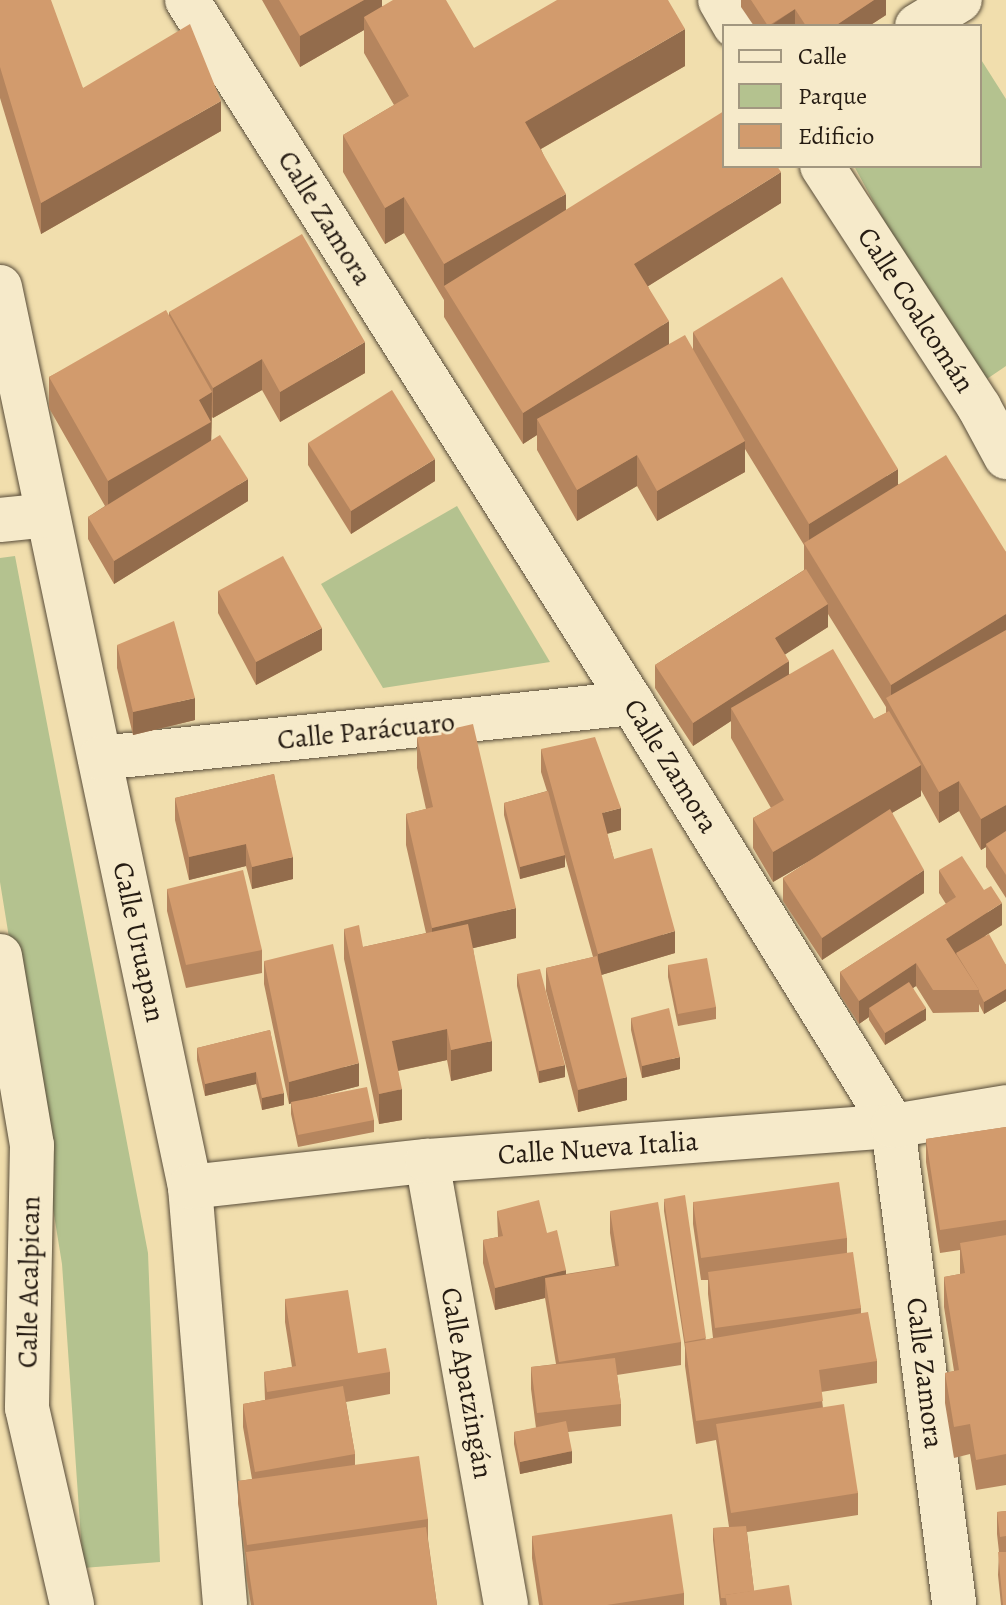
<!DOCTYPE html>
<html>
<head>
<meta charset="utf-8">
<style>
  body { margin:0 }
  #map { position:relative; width:1006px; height:1605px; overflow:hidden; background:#f1dead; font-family:Alegreya,serif }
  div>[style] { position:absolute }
  .green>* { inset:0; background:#b4c28f }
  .roads { filter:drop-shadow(0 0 2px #584c39) drop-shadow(0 0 2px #584c39) }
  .minor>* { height:44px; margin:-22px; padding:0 22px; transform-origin:22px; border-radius:22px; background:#f6eaca }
  .wall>* { inset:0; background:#b5855e }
  .shaded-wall>* { inset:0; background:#936c4c }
  .building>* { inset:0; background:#d29b6d }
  span { translate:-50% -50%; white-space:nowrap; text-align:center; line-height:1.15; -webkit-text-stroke:6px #f6eaca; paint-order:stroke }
  .street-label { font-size:28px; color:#251b12 }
  .legend { position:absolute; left:722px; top:24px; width:260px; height:144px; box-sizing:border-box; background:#f6eaca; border:2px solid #a29780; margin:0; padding:10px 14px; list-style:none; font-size:24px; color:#251b12 }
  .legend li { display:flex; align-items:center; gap:16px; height:40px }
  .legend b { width:40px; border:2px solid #a29780 }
</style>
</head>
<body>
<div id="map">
  <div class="green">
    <i style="clip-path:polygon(980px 58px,1006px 99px,1006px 366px,975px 387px,854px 166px,980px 166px)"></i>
    <i style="clip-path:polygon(457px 506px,550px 662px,383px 688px,321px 584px)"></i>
    <i style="clip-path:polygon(15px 556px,148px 1253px,160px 1562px,83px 1568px,62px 1264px,0 882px,0 558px)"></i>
  </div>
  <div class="roads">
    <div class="minor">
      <i style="left:187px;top:0;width:832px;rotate:57.67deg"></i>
      <i style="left:632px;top:703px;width:497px;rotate:58.3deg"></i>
      <i style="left:893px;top:1126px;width:483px;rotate:82.7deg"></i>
      <i style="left:720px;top:0;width:30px;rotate:60deg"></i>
      <i style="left:917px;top:26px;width:50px;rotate:-31.2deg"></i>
      <i style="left:822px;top:166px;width:288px;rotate:56.9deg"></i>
      <i style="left:979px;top:407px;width:57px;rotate:61.6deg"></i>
      <i style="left:0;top:287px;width:920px;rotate:78.08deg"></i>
      <i style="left:190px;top:1187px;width:419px;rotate:85.2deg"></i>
      <i style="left:0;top:520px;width:48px;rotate:-5.9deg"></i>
      <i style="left:100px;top:758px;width:535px;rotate:-5.9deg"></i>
      <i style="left:0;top:956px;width:192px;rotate:80.4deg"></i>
      <i style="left:32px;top:1145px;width:263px;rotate:91.1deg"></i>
      <i style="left:27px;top:1408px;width:202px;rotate:77.1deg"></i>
      <i style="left:427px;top:1161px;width:451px;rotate:79.9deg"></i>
      <i style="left:190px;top:1187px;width:238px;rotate:-6.3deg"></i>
      <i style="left:427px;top:1161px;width:467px;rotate:-4.3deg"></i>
      <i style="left:893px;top:1126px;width:115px;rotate:-9.5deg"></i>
    </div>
  </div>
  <div class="wall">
    <i style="clip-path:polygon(0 0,83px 88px,221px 131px,41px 234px,0 98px)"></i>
    <i style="clip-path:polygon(evenodd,262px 0,382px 0,382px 6px,474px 48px,685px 66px,541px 149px,566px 210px,781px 203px,648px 286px,669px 344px,693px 349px,693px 332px,898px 484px,1006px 552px,1006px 898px,986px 867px,986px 847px,981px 850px,959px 811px,939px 823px,921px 790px,921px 796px,892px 813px,924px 893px,822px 960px,783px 901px,783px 878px,814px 858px,773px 882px,753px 848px,753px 818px,771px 808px,731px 738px,731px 721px,693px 746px,655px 688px,655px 665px,804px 570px,804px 545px,745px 449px,745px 472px,657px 521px,637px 486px,577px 521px,537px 450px,537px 435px,523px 444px,444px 317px,444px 300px,404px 233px,385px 244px,343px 172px,343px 135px,394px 105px,364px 53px,364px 30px,300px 67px,262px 0,828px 614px,886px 707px,886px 713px,874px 719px,789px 674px,785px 654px,828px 627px,828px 614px)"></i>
    <i style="clip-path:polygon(741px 0,886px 0,886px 15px,869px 26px,754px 26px,741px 7px)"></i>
    <i style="clip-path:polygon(169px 312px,365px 373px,280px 422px,262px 390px,213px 418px,212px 417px,211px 441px,248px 501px,114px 584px,88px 539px,88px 517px,105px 506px,49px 408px,49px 377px,169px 316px)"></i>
    <i style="clip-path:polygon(308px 443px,435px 481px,351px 534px,308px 465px)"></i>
    <i style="clip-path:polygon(218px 591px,322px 650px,256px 685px,218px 613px)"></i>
    <i style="clip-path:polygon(117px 645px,195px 720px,133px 735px,117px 668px)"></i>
    <i style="clip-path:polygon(417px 737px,516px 938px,473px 948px,492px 1071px,451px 1081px,447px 1060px,398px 1071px,402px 1120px,379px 1124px,344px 959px,344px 929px,363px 947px,426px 933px,406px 845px,406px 814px,426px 809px,417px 768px)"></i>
    <i style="clip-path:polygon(541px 749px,621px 830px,607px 834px,614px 859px,675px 953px,601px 975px,627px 1100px,578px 1112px,546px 991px,546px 968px,593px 957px,565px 857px,565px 867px,520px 879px,504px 815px,504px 803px,547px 791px,541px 772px)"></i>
    <i style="clip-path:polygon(274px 774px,293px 879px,252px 889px,246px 866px,189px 880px,175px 820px,175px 798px)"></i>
    <i style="clip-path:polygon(939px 870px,1002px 925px,985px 936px,1006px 965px,1006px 1001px,984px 1014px,979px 1004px,979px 1012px,933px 1013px,916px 986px,913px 988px,926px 1020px,885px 1045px,869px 1020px,869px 1017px,859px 1024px,840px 995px,840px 972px,946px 904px,939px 893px)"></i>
    <i style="clip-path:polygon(167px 889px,262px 950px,262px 973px,186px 988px,167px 911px)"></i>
    <i style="clip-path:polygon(264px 961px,359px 1086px,309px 1099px,374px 1120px,374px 1132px,298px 1147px,291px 1114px,291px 1103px,289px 1104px,264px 984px)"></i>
    <i style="clip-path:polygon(668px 965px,716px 1007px,716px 1019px,678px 1026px,668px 977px)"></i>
    <i style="clip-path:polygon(517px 974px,565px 1077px,539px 1083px,517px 986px)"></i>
    <i style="clip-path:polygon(631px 1018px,680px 1069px,642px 1078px,631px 1030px)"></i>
    <i style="clip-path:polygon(270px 1030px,284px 1105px,262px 1110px,256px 1084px,205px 1096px,197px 1060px,197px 1048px)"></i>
    <i style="clip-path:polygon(1006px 1127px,1006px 1485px,976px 1490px,970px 1454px,954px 1458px,945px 1403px,945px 1373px,954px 1371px,944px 1307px,944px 1277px,960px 1274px,960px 1250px,940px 1253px,926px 1162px,926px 1139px)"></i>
    <i style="clip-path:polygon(664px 1199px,706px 1340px,713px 1338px,708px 1294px,708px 1280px,701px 1280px,693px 1224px,693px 1202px,847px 1238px,847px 1253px,861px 1308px,861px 1313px,877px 1361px,877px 1383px,821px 1392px,823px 1408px,858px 1493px,858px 1515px,747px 1532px,754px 1591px,792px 1605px,720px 1605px,713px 1540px,713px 1528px,729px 1527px,716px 1440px,696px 1444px,685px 1366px,685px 1348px,664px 1211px)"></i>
    <i style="clip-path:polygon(497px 1211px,547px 1233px,566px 1274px,615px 1266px,610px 1233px,610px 1211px,681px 1342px,681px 1365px,617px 1375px,621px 1404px,621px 1426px,568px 1432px,572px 1463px,520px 1474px,514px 1444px,514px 1432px,536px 1428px,531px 1389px,531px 1367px,556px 1364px,545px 1298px,495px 1310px,483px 1263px,483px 1240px,498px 1237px)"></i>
    <i style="clip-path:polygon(285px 1299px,358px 1353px,390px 1372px,390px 1394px,346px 1402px,355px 1454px,355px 1465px,428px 1519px,428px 1539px,437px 1605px,251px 1605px,246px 1575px,246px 1561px,238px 1503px,238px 1481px,252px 1479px,243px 1427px,243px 1404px,265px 1400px,264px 1372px,292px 1367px,285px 1322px)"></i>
    <i style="clip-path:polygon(1006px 1511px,1006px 1605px,1001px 1605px,998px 1575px,999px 1552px,997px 1534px,997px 1512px)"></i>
    <i style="clip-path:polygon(532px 1536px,684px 1593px,684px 1605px,539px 1605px,532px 1558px)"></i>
  </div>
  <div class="shaded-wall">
    <i style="clip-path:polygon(364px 0,382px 0,382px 20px,364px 17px,364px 30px,300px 67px,300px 36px)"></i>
    <i style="clip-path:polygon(874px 0,886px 0,886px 15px,869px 26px,835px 26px)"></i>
    <i style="clip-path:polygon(795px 9px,795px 26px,770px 26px)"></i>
    <i style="clip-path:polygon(685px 29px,685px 66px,525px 158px,525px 122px)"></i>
    <i style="clip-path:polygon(221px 101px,221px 131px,41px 234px,41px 203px)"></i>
    <i style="clip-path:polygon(781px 172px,781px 203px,634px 295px,634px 264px)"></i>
    <i style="clip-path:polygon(566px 194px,566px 230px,444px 286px,444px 301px,444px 264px)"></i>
    <i style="clip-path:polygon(404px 197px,404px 233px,385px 244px,385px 208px)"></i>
    <i style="clip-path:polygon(669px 321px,669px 352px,537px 419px,537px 435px,523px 444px,523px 413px)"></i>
    <i style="clip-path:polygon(365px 342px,365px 373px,280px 422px,280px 392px)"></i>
    <i style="clip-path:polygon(262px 359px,262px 390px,213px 418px,213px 388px)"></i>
    <i style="clip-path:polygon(212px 392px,211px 453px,108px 512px,108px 481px,199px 400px)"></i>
    <i style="clip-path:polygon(745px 441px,745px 472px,657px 521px,657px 491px)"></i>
    <i style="clip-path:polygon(637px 455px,637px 486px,577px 521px,577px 490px)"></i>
    <i style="clip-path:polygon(435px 459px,435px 481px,351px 534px,351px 511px)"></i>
    <i style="clip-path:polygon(898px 469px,898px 500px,809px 552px,809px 524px)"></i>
    <i style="clip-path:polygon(248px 479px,248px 501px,114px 584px,114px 561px)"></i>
    <i style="clip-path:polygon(828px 604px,828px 627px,775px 661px,775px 638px)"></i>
    <i style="clip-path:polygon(1006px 614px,1006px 644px,891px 707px,891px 685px)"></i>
    <i style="clip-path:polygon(322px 628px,322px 650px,256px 685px,256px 662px)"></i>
    <i style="clip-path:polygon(789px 661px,789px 684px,731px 708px,731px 721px,693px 746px,693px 723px)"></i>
    <i style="clip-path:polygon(195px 698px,195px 720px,133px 735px,133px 712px)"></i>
    <i style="clip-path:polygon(921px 765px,921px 796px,773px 882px,773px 852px)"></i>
    <i style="clip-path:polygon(959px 781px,959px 811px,939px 823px,939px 792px)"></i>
    <i style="clip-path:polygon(1006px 805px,1006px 835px,986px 844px,986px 847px,981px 850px,981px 819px)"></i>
    <i style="clip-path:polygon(621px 808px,621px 830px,602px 835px,602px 813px)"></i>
    <i style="clip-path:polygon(246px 844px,246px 866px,189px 880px,189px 857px)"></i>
    <i style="clip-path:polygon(565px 855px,565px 867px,520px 879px,520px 867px)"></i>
    <i style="clip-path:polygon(293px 857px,293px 879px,252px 889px,252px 867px)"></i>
    <i style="clip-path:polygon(924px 870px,924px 893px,822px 960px,822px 938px)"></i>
    <i style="clip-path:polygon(1002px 903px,1002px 925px,946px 961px,946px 939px)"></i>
    <i style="clip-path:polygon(516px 908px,516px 938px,432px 958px,432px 928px)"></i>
    <i style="clip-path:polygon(675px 931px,675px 953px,598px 976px,598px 954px)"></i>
    <i style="clip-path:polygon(916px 963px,916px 986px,873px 1014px,869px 1008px,869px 1017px,859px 1024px,859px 1001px)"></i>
    <i style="clip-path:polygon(1006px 989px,1006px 1001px,984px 1014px,984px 1002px)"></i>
    <i style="clip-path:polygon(926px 1008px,926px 1020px,885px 1045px,885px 1033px)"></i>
    <i style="clip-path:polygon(447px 1029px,447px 1060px,392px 1072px,392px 1041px)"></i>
    <i style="clip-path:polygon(492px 1041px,492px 1071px,451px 1081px,451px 1050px)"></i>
    <i style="clip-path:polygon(680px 1057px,680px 1069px,642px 1078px,642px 1066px)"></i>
    <i style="clip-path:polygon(359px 1063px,359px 1086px,289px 1104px,289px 1082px)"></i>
    <i style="clip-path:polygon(565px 1065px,565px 1077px,539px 1083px,539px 1071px)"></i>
    <i style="clip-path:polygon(256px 1072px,256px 1084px,205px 1096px,205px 1084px)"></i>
    <i style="clip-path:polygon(627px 1077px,627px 1100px,578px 1112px,578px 1090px)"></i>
    <i style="clip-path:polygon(402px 1089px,402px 1120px,379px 1124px,379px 1094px)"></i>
    <i style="clip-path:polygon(284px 1093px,284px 1105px,262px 1110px,262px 1098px)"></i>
    <i style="clip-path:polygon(566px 1270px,566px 1292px,545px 1278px,545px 1298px,495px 1310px,495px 1288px)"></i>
    <i style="clip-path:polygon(572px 1451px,572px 1463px,520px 1474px,520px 1462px)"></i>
  </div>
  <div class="building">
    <i style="clip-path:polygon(0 0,51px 0,83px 88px,190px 24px,221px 101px,41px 203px,0 67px)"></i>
    <i style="clip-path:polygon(279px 0,364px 0,300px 36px)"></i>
    <i style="clip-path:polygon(393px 0,446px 0,474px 48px,557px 0,668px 0,685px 29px,525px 122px,566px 194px,444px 264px,404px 197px,385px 208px,343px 135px,409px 96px,364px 17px)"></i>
    <i style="clip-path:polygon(751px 0,874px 0,835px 26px,806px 26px,795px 9px,768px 26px)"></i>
    <i style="clip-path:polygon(724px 111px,724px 166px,777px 166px,781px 172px,634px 264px,669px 321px,523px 413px,444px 286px)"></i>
    <i style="clip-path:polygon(302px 234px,365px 342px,280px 392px,262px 359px,213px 388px,169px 312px)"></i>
    <i style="clip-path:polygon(782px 277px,898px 469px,809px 524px,693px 332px)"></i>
    <i style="clip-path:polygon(166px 310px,212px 392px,199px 400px,211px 422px,108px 481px,49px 377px)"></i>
    <i style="clip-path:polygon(685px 335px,745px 441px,657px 491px,637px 455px,577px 490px,537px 419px)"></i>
    <i style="clip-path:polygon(392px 390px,435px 459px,351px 511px,308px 443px)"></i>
    <i style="clip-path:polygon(220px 435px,248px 479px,114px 561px,88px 517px)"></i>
    <i style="clip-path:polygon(946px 455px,1006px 552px,1006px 614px,891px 685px,804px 543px)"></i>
    <i style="clip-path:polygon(283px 556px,322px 628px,256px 662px,218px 591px)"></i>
    <i style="clip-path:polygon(806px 569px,828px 604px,775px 638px,789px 661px,693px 723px,655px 665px)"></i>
    <i style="clip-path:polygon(174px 621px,195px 698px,133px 712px,117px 645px)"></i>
    <i style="clip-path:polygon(1006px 630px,1006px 805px,981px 819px,959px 781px,939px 792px,886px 698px)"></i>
    <i style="clip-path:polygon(833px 649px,874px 719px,889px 711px,921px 765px,773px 852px,753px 818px,784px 800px,731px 708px)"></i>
    <i style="clip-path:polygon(473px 724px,516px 908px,432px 928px,406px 814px,433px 807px,417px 737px)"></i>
    <i style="clip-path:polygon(595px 737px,621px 808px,602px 813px,614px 859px,652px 848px,675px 931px,598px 954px,541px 749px)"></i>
    <i style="clip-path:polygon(274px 774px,293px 857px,252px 867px,246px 844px,189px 857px,175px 798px)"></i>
    <i style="clip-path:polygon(548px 791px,565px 855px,520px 867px,504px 803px)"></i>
    <i style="clip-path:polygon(890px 809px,924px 870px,822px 938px,783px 878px)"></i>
    <i style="clip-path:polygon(1006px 831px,1006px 875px,986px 844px)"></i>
    <i style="clip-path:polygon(962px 856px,984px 890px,991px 886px,1002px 903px,946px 939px,979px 990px,933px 990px,916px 963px,859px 1001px,840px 972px,956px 897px,939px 870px)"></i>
    <i style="clip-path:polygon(243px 870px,262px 950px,186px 965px,167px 889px)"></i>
    <i style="clip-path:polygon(468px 924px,492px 1041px,451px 1050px,447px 1029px,392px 1041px,402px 1089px,379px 1094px,344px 929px,359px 925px,363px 947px)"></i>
    <i style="clip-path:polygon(989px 934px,1006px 965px,1006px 989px,984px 1002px,979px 992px,979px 990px,956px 953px)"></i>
    <i style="clip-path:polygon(333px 944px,359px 1063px,289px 1082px,264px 961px)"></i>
    <i style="clip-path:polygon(597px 956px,627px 1077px,578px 1090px,546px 968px)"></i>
    <i style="clip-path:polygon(707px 958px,716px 1007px,678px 1014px,668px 965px)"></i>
    <i style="clip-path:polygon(540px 969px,565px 1065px,539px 1071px,517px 974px)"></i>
    <i style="clip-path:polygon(909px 982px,926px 1008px,885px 1033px,869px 1008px)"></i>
    <i style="clip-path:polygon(669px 1008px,680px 1057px,642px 1066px,631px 1018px)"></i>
    <i style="clip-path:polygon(270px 1030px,284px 1093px,262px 1098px,256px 1072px,205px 1084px,197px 1048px)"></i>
    <i style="clip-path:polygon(367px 1087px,374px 1120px,298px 1135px,291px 1102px)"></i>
    <i style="clip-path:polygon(1006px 1127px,1006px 1220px,940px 1230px,926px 1139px)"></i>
    <i style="clip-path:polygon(839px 1182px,847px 1238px,701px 1258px,693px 1202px)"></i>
    <i style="clip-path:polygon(685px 1195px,706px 1338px,685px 1342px,664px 1199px)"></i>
    <i style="clip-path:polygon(539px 1200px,547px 1233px,557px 1230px,566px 1270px,495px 1288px,483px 1240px,503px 1236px,497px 1211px)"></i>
    <i style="clip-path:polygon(658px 1202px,681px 1342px,559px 1362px,545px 1278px,619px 1266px,610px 1211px)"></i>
    <i style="clip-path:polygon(1006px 1235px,1006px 1454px,976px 1460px,970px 1424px,954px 1427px,945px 1373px,959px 1370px,944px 1277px,965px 1273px,960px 1243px)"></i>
    <i style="clip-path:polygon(853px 1252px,861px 1308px,715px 1328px,708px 1272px)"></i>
    <i style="clip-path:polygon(348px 1290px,358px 1353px,386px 1348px,390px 1372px,267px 1392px,264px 1372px,296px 1366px,285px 1299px)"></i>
    <i style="clip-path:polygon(868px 1312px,877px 1361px,819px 1370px,823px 1401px,696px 1421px,685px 1343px)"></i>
    <i style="clip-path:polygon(615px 1358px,621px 1404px,537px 1413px,531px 1367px)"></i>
    <i style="clip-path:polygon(343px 1386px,355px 1454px,255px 1472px,243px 1404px)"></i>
    <i style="clip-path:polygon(844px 1404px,858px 1493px,731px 1513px,716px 1424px)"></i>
    <i style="clip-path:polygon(566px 1421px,572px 1451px,520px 1462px,514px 1432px)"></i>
    <i style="clip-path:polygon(419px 1456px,428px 1519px,247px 1545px,238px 1481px)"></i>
    <i style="clip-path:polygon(1006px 1511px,1006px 1536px,1000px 1537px,997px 1512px)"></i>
    <i style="clip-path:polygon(672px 1514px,684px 1593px,607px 1605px,543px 1605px,532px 1536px)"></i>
    <i style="clip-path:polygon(746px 1526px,754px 1591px,725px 1595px,726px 1598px,721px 1598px,713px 1528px)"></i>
    <i style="clip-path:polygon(426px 1527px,437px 1605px,254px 1605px,246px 1552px)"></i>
    <i style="clip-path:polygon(998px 1552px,1006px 1552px,1006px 1605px,1003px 1605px)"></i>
    <i style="clip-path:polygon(789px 1585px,792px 1605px,727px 1605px,725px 1595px)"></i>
  </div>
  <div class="street-label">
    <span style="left:325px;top:218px;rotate:58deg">Calle Zamora</span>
    <span style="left:916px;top:310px;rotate:57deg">Calle Coalcomán</span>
    <span style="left:366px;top:731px;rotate:-6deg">Calle Parácuaro</span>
    <span style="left:671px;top:766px;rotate:58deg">Calle Zamora</span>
    <span style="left:139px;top:942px;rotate:78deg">Calle Uruapan</span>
    <span style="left:598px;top:1148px;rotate:-4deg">Calle Nueva Italia</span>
    <span style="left:29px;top:1282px;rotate:-89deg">Calle Acalpican</span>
    <span style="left:925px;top:1373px;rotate:83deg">Calle Zamora</span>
    <span style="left:467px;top:1383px;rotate:80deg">Calle Apatzingán</span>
  </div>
  <ul class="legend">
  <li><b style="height:10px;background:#f6eaca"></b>Calle</li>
  <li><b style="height:22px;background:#b4c28f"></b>Parque</li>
  <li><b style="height:22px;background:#d29b6d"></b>Edificio</li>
  </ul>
</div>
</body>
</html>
